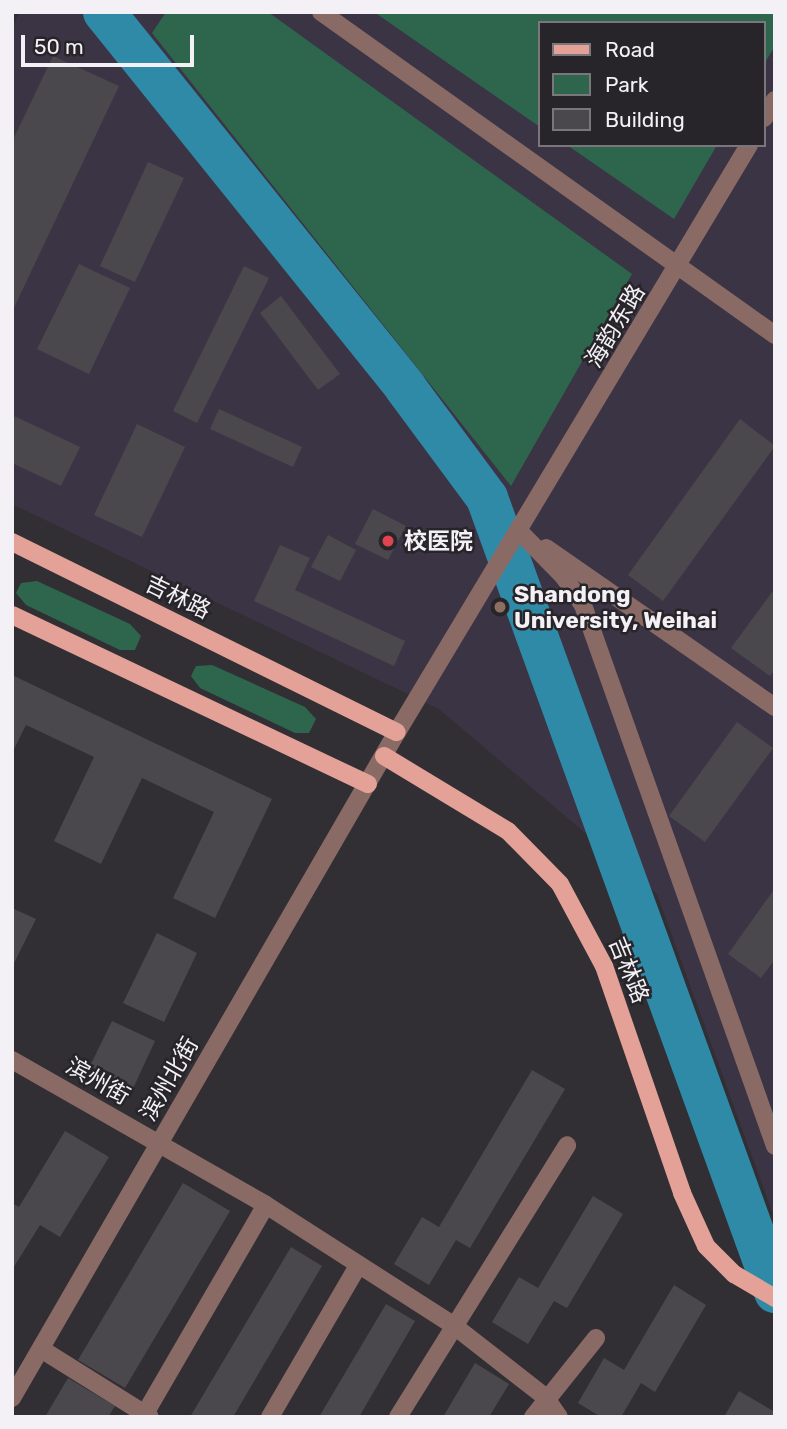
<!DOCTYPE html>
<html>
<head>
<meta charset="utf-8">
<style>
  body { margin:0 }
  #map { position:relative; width:787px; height:1429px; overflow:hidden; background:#312f34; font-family:Rubik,"Noto Sans SC",sans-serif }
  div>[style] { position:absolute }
  .education>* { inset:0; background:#3b3445 }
  .green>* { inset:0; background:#2d664d }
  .river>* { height:42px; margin:-21px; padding:0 21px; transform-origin:21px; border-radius:21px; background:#2f8aa8 }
  .building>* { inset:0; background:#4b484d }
  .minor>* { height:18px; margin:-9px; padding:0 9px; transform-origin:9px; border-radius:9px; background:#8a6a65 }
  .major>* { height:18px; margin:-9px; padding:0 9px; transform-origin:9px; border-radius:9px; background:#e3a197 }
  .dots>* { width:19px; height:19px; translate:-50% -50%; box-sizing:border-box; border:4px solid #27252a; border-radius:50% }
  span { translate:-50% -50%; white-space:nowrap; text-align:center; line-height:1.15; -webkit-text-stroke:5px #27252a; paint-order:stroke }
  .street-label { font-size:23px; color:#f3f1f5 }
  .poi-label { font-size:23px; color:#f3f1f5; font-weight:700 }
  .left { translate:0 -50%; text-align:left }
  .frame { position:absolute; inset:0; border:14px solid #f3f1f5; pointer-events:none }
  .legend { position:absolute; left:538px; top:21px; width:228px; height:126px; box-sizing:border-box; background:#27252a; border:2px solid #79777b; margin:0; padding:9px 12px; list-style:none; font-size:21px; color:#f3f1f5 }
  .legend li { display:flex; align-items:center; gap:14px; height:35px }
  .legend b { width:35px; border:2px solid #79777b }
  .scale { position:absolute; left:21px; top:35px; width:173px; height:32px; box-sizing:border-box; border:4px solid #f3f1f5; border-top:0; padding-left:9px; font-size:21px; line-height:24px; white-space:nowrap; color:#f3f1f5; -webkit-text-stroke:5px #27252a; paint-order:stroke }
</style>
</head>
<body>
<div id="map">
  <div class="education">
    <i style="clip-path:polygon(evenodd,20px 12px,775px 12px,775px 1220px,657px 894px,439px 709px,12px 504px,12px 28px,20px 12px,540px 23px,764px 23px,764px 145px,540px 145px,540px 23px)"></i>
  </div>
  <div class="green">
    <i style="clip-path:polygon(166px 12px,268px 12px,632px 274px,511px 486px,152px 33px)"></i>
    <i style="clip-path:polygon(374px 12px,775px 12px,775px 46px,764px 64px,764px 23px,540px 23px,540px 127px)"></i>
    <i style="clip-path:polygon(567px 145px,717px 145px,674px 219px)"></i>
    <i style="clip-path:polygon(37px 581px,130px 624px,141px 636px,135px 650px,120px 650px,26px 605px,16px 593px,21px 583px)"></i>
    <i style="clip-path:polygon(212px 665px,305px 707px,316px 719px,309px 733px,295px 733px,200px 688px,191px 676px,196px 666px)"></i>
  </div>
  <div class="river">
    <i style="left:104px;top:12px;width:481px;rotate:51.2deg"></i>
    <i style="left:405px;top:387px;width:138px;rotate:53.5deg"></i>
    <i style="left:487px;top:498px;width:845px;rotate:70.06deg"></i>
  </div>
  <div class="building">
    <i style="clip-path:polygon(53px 56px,119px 86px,12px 312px,12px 142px)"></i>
    <i style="clip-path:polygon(148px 162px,184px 178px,135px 282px,100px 266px)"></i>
    <i style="clip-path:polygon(79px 264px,130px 288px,89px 374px,37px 349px)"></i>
    <i style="clip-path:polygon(244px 266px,269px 278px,197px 423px,173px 411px)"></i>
    <i style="clip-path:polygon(281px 296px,340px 374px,318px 390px,260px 313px)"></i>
    <i style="clip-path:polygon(219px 409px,302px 447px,293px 467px,210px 429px)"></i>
    <i style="clip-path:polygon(12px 415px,80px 447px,61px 486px,12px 463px)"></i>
    <i style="clip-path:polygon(740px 419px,775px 446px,663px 601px,628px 575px)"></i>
    <i style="clip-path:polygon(137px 424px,185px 447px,142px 537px,94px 515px)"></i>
    <i style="clip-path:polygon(373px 509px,406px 526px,388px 560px,355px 544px)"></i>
    <i style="clip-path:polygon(328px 535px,356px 550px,340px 581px,311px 567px)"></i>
    <i style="clip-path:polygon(280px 545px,310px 558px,295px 590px,405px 641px,394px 666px,254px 601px)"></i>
    <i style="clip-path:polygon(775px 588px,775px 669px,770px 676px,731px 648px)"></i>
    <i style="clip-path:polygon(12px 675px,272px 799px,215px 918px,173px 898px,214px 812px,142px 778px,101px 864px,54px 841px,94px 757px,26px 725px,12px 753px)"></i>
    <i style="clip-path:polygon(737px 722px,773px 748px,705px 842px,669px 816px)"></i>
    <i style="clip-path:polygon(775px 888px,775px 959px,761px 978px,728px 954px)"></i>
    <i style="clip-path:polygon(12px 908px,36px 919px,12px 967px)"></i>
    <i style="clip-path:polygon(157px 933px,197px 953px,164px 1022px,123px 1003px)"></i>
    <i style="clip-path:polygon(112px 1021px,155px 1041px,129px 1097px,85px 1076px)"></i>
    <i style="clip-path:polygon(532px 1070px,565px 1089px,470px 1248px,456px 1240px,429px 1285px,394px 1264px,422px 1217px,439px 1227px)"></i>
    <i style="clip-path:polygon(65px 1131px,109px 1157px,60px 1237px,40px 1225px,12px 1270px,12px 1203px,19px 1207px)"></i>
    <i style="clip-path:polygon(183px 1183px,230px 1211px,125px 1388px,78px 1360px)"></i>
    <i style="clip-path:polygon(593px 1196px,623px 1214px,567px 1308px,554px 1301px,528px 1344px,492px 1322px,519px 1277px,538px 1288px)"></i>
    <i style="clip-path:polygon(291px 1247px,322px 1266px,233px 1417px,190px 1417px)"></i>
    <i style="clip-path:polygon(674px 1285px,706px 1305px,655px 1392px,641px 1383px,621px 1417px,601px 1417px,578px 1403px,604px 1358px,624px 1370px)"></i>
    <i style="clip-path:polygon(386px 1304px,415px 1321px,359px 1417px,319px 1417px)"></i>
    <i style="clip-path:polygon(475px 1363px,509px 1384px,489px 1417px,443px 1417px)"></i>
    <i style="clip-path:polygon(68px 1378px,115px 1406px,108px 1417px,45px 1417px)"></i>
    <i style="clip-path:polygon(739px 1391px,775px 1412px,774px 1417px,724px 1417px)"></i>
  </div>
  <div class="minor">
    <i style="left:321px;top:12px;width:557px;rotate:35.43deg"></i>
    <i style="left:764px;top:118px;width:21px;rotate:-59deg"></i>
    <i style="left:519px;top:531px;width:64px;rotate:45.6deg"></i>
    <i style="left:564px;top:577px;width:34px;rotate:56deg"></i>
    <i style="left:583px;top:605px;width:574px;rotate:70.46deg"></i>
    <i style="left:546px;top:548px;width:279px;rotate:34.8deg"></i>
    <i style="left:12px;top:1060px;width:292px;rotate:29.7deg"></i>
    <i style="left:266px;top:1205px;width:222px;rotate:32.7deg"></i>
    <i style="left:453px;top:1325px;width:117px;rotate:38deg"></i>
    <i style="left:545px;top:1397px;width:24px;rotate:55deg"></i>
    <i style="left:41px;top:1349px;width:128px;rotate:32deg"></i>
    <i style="left:12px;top:1398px;width:769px;rotate:-59.97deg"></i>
    <i style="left:397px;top:732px;width:684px;rotate:-59.05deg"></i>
    <i style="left:143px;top:1417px;width:245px;rotate:-59.9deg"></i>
    <i style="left:270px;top:1417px;width:175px;rotate:-59.8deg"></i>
    <i style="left:398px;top:1417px;width:320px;rotate:-58.1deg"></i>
    <i style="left:533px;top:1417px;width:101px;rotate:-51.4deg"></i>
  </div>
  <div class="major">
    <i style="left:12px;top:542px;width:429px;rotate:26.3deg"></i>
    <i style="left:12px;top:615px;width:394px;rotate:25.4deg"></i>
    <i style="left:384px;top:756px;width:145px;rotate:31.2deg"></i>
    <i style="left:508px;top:831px;width:74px;rotate:45.5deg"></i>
    <i style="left:560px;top:884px;width:93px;rotate:61.8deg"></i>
    <i style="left:604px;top:966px;width:240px;rotate:71deg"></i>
    <i style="left:682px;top:1193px;width:58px;rotate:65.6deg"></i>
    <i style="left:706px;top:1246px;width:40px;rotate:45deg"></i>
    <i style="left:734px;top:1274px;width:48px;rotate:30.3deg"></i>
  </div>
  <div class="dots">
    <i style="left:388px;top:541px;background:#e0444e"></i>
    <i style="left:500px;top:607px;background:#8d6e63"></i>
  </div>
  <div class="street-label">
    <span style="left:615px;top:326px;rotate:-59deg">海韵东路</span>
    <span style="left:178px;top:597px;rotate:26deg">吉林路</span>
    <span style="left:629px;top:970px;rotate:68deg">吉林路</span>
    <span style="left:169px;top:1079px;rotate:-60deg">滨州北街</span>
    <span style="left:98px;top:1081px;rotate:30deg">滨州街</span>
  </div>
  <div class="poi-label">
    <span class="left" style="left:404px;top:541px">校医院</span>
    <span class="left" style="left:514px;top:607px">Shandong<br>University, Weihai</span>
  </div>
  <div class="frame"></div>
  <ul class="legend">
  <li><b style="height:9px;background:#e3a197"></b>Road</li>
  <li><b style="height:19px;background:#2d664d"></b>Park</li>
  <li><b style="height:19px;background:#4b484d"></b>Building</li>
  </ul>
  <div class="scale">50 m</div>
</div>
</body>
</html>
